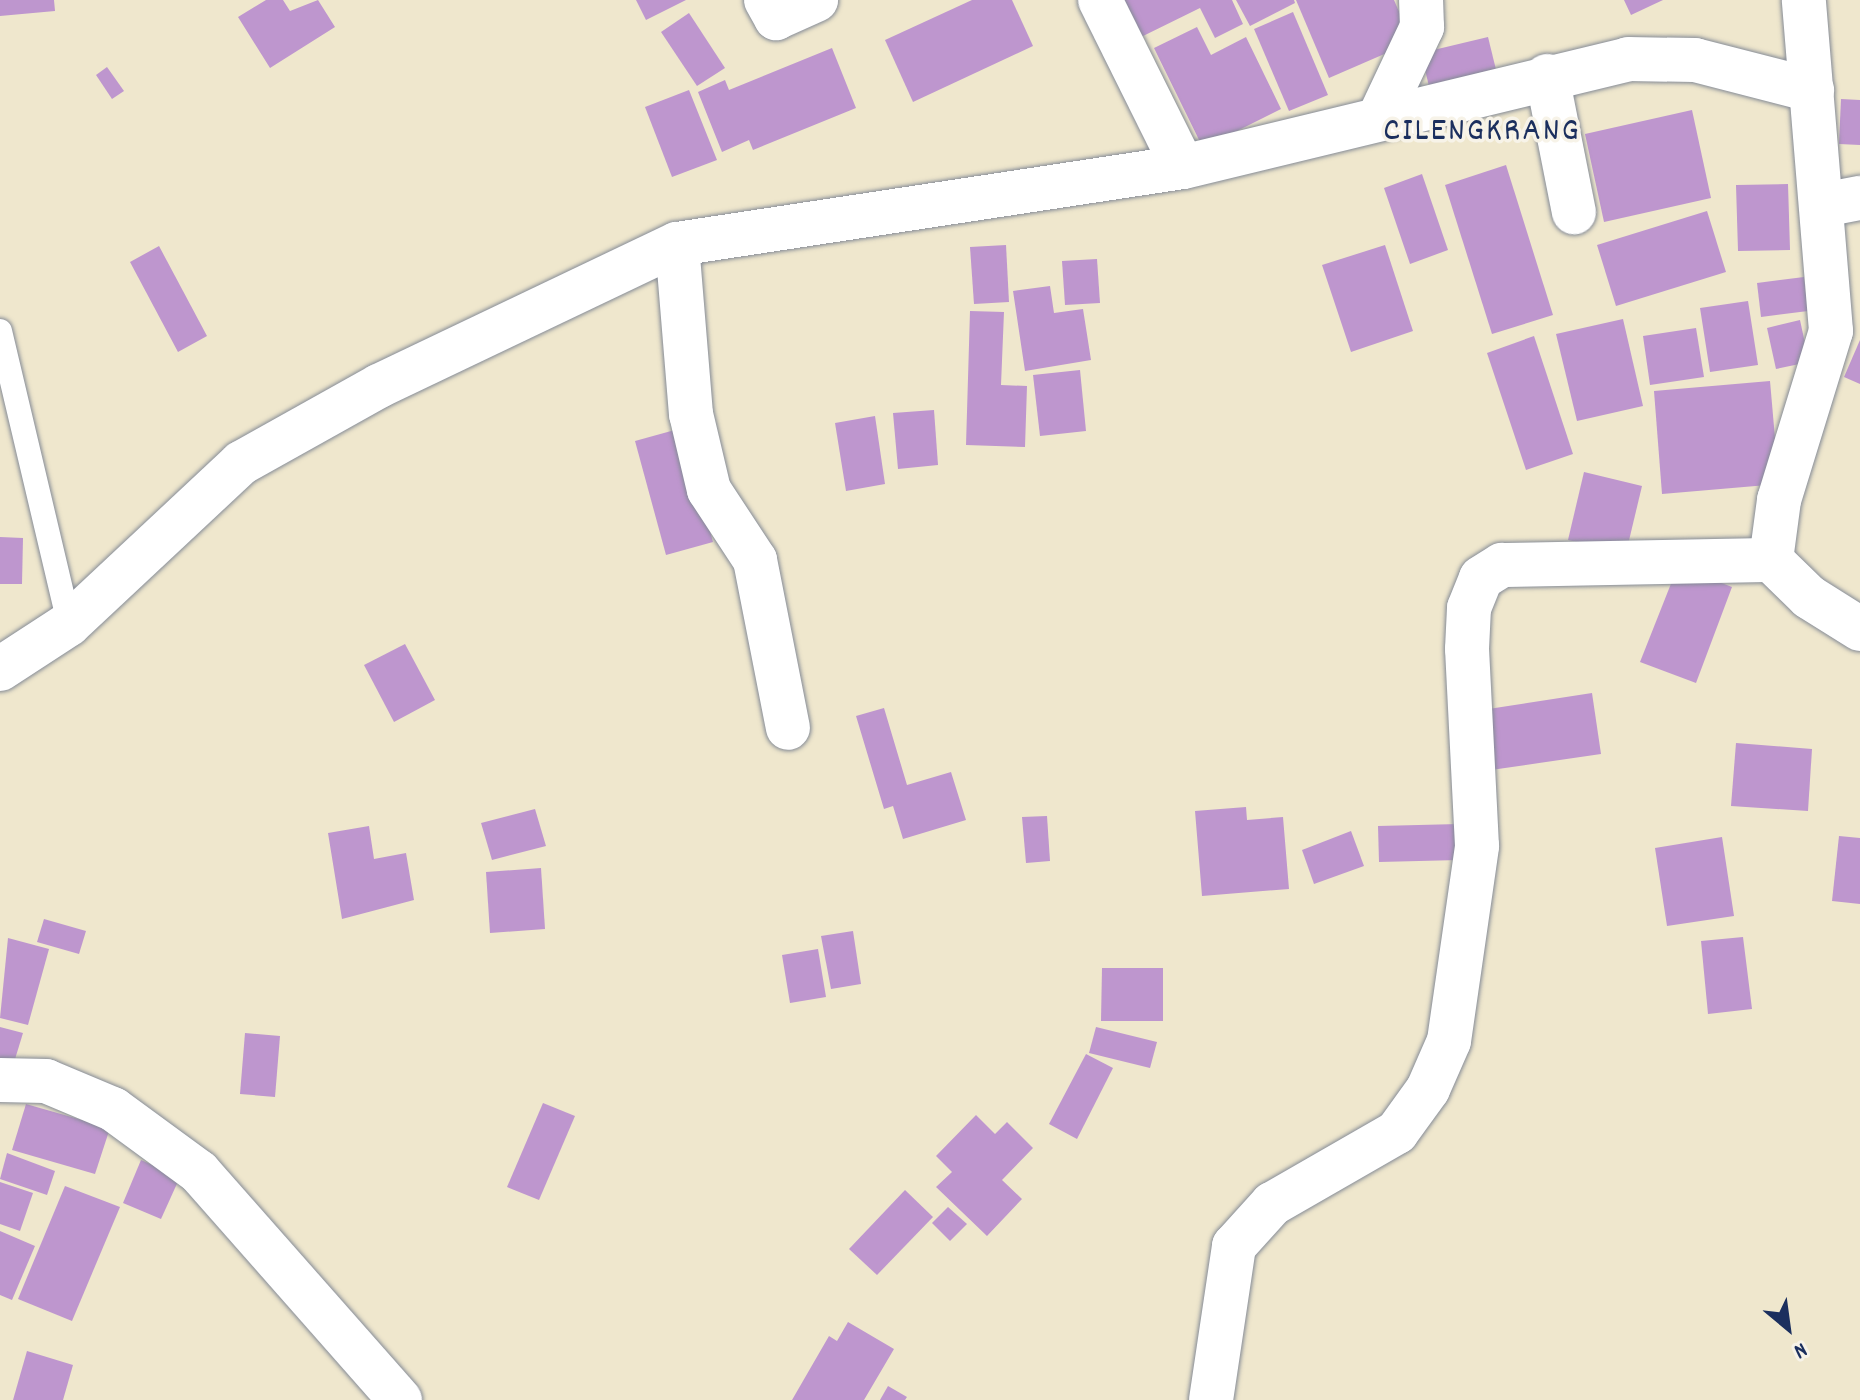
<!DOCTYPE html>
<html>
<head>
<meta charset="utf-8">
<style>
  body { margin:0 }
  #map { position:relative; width:1860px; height:1400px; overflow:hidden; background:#efe7cd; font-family:Dekko,sans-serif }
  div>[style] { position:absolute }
  .building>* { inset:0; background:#be96ce }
  .roads { filter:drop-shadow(0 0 2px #858b96) drop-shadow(0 0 2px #858b96) }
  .service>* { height:24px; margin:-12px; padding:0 12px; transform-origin:12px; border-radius:12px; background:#fff }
  .minor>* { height:44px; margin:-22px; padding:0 22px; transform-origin:22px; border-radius:22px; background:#fff }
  span { translate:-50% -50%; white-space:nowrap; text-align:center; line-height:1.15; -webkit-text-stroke:7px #f7f3e8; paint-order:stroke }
  .quarter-label { font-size:34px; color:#1b2f5e; letter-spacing:2px }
  .north { position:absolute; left:1748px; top:1288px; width:80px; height:80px; -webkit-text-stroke:6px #f7f3e8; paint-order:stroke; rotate:151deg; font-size:22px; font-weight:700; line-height:32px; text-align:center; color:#1b2f5e }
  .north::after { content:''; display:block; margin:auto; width:28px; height:36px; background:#1b2f5e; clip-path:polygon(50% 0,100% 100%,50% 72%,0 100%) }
</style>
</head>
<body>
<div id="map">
  <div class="building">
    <i style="clip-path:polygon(0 0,54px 0,55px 11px,0 16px)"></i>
    <i style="clip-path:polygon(266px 0,283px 0,290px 11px,318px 0,335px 27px,270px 68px,238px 17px)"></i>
    <i style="clip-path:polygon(636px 0,686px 0,646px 20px)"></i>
    <i style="clip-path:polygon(972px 0,1012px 0,1033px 46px,913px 102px,885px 40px)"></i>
    <i style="clip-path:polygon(1120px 0,1232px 0,1243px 24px,1215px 38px,1200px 8px,1139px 38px)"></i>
    <i style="clip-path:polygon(1236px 0,1294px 0,1295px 3px,1250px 26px)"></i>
    <i style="clip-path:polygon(1296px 0,1394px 0,1412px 42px,1329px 78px)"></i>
    <i style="clip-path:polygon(1624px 0,1663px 0,1631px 15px)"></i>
    <i style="clip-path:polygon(1293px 12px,1328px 95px,1289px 111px,1254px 29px)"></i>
    <i style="clip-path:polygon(689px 13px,725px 68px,697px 86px,661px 32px)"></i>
    <i style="clip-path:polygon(1197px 27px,1211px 55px,1246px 37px,1281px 109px,1203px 148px,1154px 48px)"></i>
    <i style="clip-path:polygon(1488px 37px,1500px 86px,1433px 103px,1421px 53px)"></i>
    <i style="clip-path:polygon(832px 48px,856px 108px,753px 150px,749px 140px,722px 152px,698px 92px,725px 80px,729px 90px)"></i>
    <i style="clip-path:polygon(107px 67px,124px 91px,112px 99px,96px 75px)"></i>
    <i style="clip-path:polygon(689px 90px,717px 160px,672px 177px,645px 107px)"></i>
    <i style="clip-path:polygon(1841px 99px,1860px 100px,1860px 145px,1839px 144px)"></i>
    <i style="clip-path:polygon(1692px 110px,1711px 198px,1604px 222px,1585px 134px)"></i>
    <i style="clip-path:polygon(1506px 165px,1553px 315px,1492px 334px,1445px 185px)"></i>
    <i style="clip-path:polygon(1422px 174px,1448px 250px,1410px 264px,1384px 188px)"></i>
    <i style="clip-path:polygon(1788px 184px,1790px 250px,1738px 251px,1736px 185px)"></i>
    <i style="clip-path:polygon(1707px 211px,1726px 272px,1616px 306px,1597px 245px)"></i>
    <i style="clip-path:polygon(1006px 245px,1009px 302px,974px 304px,970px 247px)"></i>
    <i style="clip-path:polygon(1385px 245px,1413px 331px,1351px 352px,1322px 265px)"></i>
    <i style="clip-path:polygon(159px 246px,207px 336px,178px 352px,130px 262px)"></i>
    <i style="clip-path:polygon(1097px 259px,1100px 303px,1065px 305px,1062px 261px)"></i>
    <i style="clip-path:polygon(1804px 277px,1808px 311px,1761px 317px,1757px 283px)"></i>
    <i style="clip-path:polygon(1050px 286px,1054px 313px,1083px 309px,1091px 360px,1025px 371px,1013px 291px)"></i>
    <i style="clip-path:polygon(1748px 301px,1758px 365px,1710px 372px,1700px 308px)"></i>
    <i style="clip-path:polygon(970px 311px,1004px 312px,1001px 385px,1027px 386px,1025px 447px,966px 445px)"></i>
    <i style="clip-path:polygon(1623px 319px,1643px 406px,1577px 421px,1556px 334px)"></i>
    <i style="clip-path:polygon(1800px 320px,1809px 362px,1776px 369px,1767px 328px)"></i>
    <i style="clip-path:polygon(1696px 328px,1704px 377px,1650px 385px,1643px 336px)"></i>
    <i style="clip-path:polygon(1534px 336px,1573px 454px,1526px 470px,1487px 353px)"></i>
    <i style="clip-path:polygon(1860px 340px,1860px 384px,1844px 377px)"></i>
    <i style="clip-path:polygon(1080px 370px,1086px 431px,1040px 436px,1033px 375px)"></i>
    <i style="clip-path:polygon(1770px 381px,1779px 484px,1662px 494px,1654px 391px)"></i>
    <i style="clip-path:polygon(934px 410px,938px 465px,898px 469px,893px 413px)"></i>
    <i style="clip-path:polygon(875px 416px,885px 484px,846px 491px,835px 423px)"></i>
    <i style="clip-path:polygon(682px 428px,713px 542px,666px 555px,635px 441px)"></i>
    <i style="clip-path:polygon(1584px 472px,1642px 486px,1626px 553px,1568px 540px)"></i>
    <i style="clip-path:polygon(0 537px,23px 538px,22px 584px,0 584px)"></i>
    <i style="clip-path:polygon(1678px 566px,1732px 587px,1696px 683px,1640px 662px)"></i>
    <i style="clip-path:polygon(405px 644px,435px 700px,394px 722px,364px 665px)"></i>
    <i style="clip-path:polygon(1592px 693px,1601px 754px,1491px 770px,1482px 710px)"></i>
    <i style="clip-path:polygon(884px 708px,907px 785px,951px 772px,966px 820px,903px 839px,893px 806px,884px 809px,856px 716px)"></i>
    <i style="clip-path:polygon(1736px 743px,1812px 749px,1808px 811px,1731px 806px)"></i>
    <i style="clip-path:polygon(1246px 807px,1247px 820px,1283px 817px,1289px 889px,1202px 896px,1195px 811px)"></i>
    <i style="clip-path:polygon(535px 809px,546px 846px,492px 860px,481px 823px)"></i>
    <i style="clip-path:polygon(1047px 816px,1050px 861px,1026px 863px,1022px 817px)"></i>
    <i style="clip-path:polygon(1459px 824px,1459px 860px,1379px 862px,1378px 826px)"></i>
    <i style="clip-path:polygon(369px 826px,374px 859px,406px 853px,414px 900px,342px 919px,328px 833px)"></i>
    <i style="clip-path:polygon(1351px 831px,1364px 866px,1314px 884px,1302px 850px)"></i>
    <i style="clip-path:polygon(1839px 836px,1860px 838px,1860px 904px,1832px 901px)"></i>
    <i style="clip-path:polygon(1722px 837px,1734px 916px,1667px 926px,1655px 848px)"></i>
    <i style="clip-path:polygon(541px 868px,545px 929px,490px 933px,486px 872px)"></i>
    <i style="clip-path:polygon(44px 919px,86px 931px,79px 954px,37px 942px)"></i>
    <i style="clip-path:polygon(853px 931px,861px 984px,831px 989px,821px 936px)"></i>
    <i style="clip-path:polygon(1743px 937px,1752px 1009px,1708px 1014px,1701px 941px)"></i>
    <i style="clip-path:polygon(8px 938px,49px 949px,28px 1025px,0 1018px)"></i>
    <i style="clip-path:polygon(818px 949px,826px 997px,790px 1003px,782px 955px)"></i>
    <i style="clip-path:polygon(1102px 968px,1163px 968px,1163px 1021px,1101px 1021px)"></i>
    <i style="clip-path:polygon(0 1027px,23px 1033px,12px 1069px,0 1066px)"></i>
    <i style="clip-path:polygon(1096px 1027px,1157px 1042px,1150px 1068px,1089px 1053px)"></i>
    <i style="clip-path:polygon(245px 1033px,280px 1036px,275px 1097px,240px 1094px)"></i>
    <i style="clip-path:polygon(1086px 1054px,1113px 1068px,1077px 1139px,1049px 1124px)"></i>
    <i style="clip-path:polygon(543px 1103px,575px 1116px,539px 1200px,507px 1187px)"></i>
    <i style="clip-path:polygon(26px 1104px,110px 1128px,95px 1174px,12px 1150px)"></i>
    <i style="clip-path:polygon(976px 1115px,995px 1134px,1007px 1122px,1033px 1148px,1002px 1180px,1022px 1199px,987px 1236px,936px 1187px,952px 1172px,936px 1156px)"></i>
    <i style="clip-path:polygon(7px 1153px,55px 1171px,47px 1195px,0 1179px)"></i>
    <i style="clip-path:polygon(141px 1160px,180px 1177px,161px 1219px,123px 1203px)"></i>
    <i style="clip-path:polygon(0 1182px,33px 1193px,20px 1231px,0 1224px)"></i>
    <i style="clip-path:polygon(65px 1186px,120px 1207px,72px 1321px,18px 1299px)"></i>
    <i style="clip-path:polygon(905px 1190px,933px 1217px,877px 1275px,849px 1249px)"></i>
    <i style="clip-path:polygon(948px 1207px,967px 1224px,950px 1241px,932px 1223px)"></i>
    <i style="clip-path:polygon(0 1231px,35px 1246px,12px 1300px,0 1295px)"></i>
    <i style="clip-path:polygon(848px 1322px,894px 1349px,864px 1400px,792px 1400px,829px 1336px,837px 1341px)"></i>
    <i style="clip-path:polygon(27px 1351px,73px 1365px,63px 1400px,13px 1400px)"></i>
    <i style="clip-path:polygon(888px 1386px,907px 1397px,905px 1400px,880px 1400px)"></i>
  </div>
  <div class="roads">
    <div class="service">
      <i style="left:0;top:331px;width:301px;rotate:76.7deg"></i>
    </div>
    <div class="minor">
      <i style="left:766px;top:0;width:21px;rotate:61deg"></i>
      <i style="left:776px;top:18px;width:44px;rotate:-24.2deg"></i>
      <i style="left:1100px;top:0;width:186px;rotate:63.6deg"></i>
      <i style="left:1547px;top:76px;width:139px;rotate:78.8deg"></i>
      <i style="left:1379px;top:118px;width:101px;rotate:-64.7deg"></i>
      <i style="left:1422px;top:27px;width:27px;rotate:-92deg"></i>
      <i style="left:1823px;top:205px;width:38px;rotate:-11deg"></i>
      <i style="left:677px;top:244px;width:171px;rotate:85.3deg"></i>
      <i style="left:691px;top:414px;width:78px;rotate:76.7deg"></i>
      <i style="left:709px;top:490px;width:84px;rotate:56.7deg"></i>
      <i style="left:755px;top:560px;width:171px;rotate:78.9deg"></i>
      <i style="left:1771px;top:560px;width:61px;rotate:-82.4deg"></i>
      <i style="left:1779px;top:500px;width:177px;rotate:-72.9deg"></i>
      <i style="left:1831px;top:331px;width:332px;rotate:-94.7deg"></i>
      <i style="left:0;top:669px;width:82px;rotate:-33.1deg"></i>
      <i style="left:69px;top:624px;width:236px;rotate:-43.1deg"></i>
      <i style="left:241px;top:463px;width:158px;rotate:-29.2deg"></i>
      <i style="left:379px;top:386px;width:330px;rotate:-25.5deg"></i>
      <i style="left:677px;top:244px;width:512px;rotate:-8.65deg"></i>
      <i style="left:1183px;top:167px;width:458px;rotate:-13.6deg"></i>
      <i style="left:1628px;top:59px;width:67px;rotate:0.9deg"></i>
      <i style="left:1695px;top:60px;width:121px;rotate:14.4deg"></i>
      <i style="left:0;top:1080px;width:46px;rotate:1.2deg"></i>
      <i style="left:46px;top:1081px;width:73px;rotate:22.7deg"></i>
      <i style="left:113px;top:1109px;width:107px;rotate:36.2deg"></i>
      <i style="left:199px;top:1172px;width:304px;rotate:48.6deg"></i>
      <i style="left:1211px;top:1400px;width:156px;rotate:-81.5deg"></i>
      <i style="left:1234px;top:1246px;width:57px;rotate:-47.9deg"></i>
      <i style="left:1272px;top:1204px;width:144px;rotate:-29.9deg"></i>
      <i style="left:1397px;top:1132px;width:53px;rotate:-54.2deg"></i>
      <i style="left:1428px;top:1089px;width:52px;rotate:-66.4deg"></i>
      <i style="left:1449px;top:1041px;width:197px;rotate:-81.8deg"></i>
      <i style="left:1477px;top:846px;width:197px;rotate:-92.9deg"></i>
      <i style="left:1467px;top:649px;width:41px;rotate:-87.2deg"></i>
      <i style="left:1469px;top:608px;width:32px;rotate:-68deg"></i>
      <i style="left:1481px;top:578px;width:25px;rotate:-32deg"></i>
      <i style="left:1502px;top:565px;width:269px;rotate:-1.1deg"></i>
      <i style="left:1771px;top:560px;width:53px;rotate:44.2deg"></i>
      <i style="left:1809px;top:597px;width:60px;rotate:32.1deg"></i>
    </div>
  </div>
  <div class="quarter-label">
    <span style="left:1482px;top:133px">CILENGKRANG</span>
  </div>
  <div class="north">N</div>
</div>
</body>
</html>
